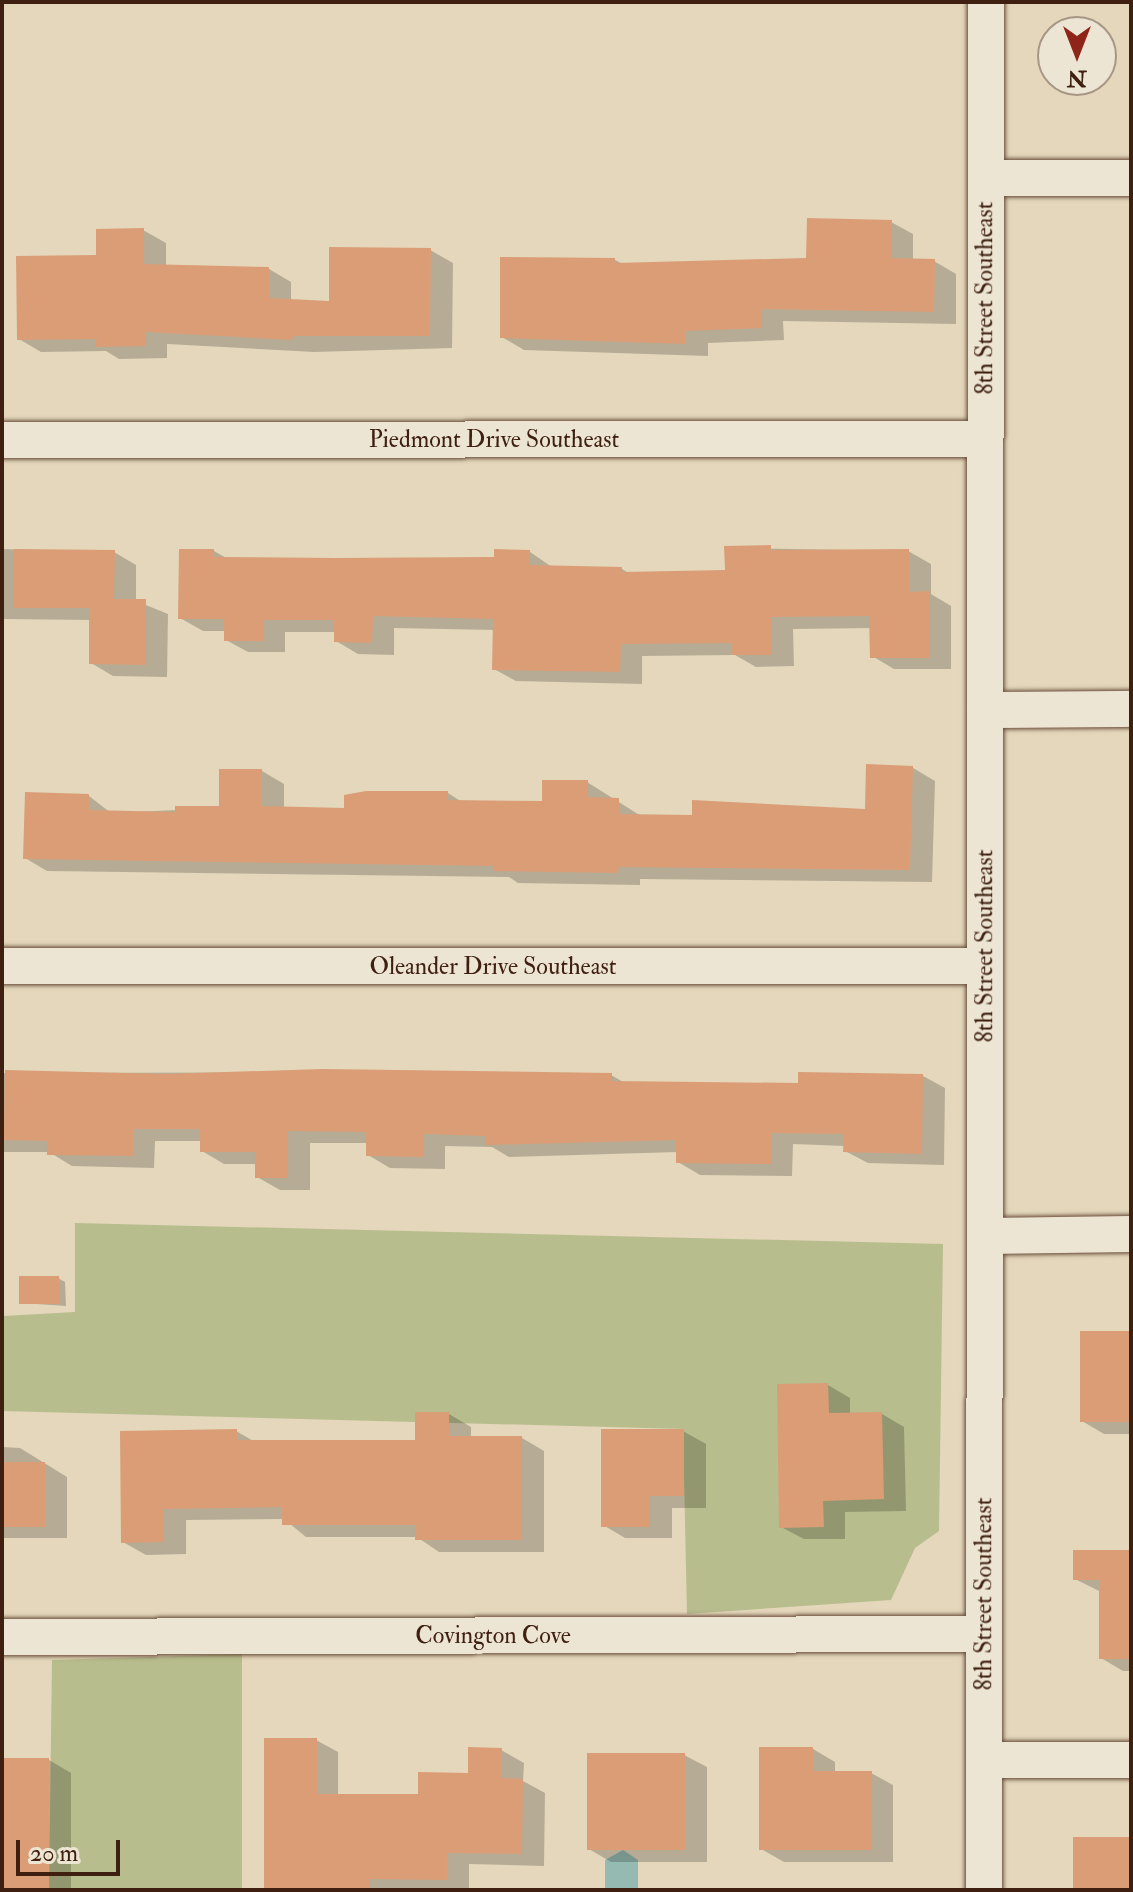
<!DOCTYPE html>
<html>
<head>
<meta charset="utf-8">
<style>
  body { margin:0 }
  #map { position:relative; width:1133px; height:1892px; overflow:hidden; background:#e4d7bb; font-family:"IM FELL Double Pica",serif }
  div>[style] { position:absolute }
  .green>* { inset:0; background:#b8bd8d }
  .water>* { inset:0; background:#95bab1 }
  .shadow>* { inset:0; background:#0003 }
  .building>* { inset:0; background:#db9d76 }
  .roads { filter:drop-shadow(0 0 2px #684d3b) drop-shadow(0 0 2px #684d3b) }
  .minor>* { height:36px; margin:-18px; padding:0 18px; transform-origin:18px; border-radius:18px; background:#ede5d3 }
  span { translate:-50% -50%; white-space:nowrap; text-align:center; line-height:1.15; -webkit-text-stroke:8px #ede5d3; paint-order:stroke }
  .street-label { font-size:24px; color:#3e1f10 }
  .frame { position:absolute; inset:0; border:4px solid #3e1f10; pointer-events:none }
  .north { position:absolute; left:1037px; top:16px; width:80px; height:80px; box-sizing:border-box; background:#ede5d3; border:2px solid #a79685; border-radius:50%; rotate:180deg; font-size:22px; font-weight:700; line-height:32px; text-align:center; color:#3e1f10 }
  .north::after { content:''; display:block; margin:auto; width:28px; height:36px; background:#8f2418; clip-path:polygon(50% 0,100% 100%,50% 72%,0 100%) }
  .scale { position:absolute; left:16px; top:1840px; width:104px; height:36px; box-sizing:border-box; border:4px solid #3e1f10; border-top:0; padding-left:10px; font-size:24px; line-height:28px; white-space:nowrap; color:#3e1f10; -webkit-text-stroke:6px #ede5d3; paint-order:stroke }
</style>
</head>
<body>
<div id="map">
  <div class="green">
    <i style="clip-path:polygon(75px 1223px,943px 1244px,939px 1531px,915px 1548px,891px 1600px,687px 1614px,683px 1429px,2px 1411px,2px 1228px,4px 1316px,75px 1312px)"></i>
    <i style="clip-path:polygon(242px 1654px,242px 1890px,49px 1890px,52px 1660px)"></i>
  </div>
  <div class="water">
    <i style="clip-path:polygon(623px 1850px,638px 1860px,638px 1890px,605px 1890px,605px 1860px)"></i>
  </div>
  <div class="shadow">
    <i style="clip-path:polygon(891px 222px,913px 234px,913px 261px,934px 261px,956px 274px,956px 324px,783px 321px,784px 340px,708px 343px,708px 356px,524px 350px,502px 337px,615px 260px,623px 264px,808px 260px)"></i>
    <i style="clip-path:polygon(143px 230px,166px 243px,166px 266px,269px 269px,291px 282px,291px 301px,331px 303px,430px 250px,453px 263px,452px 348px,314px 352px,167px 344px,167px 358px,119px 359px,106px 351px,41px 352px,19px 339px,98px 257px)"></i>
    <i style="clip-path:polygon(726px 548px,908px 551px,931px 564px,931px 594px,951px 606px,951px 669px,894px 669px,872px 656px,872px 628px,793px 629px,794px 666px,756px 667px,735px 655px,642px 656px,642px 684px,516px 681px,494px 669px,495px 630px,394px 628px,394px 655px,358px 654px,336px 641px,336px 632px,285px 632px,285px 652px,248px 652px,226px 640px,226px 631px,203px 631px,180px 618px,214px 551px,228px 559px,496px 559px,530px 552px,552px 567px,622px 569px,630px 574px,727px 572px)"></i>
    <i style="clip-path:polygon(2px 549px,114px 552px,136px 565px,136px 601px,168px 614px,167px 677px,113px 676px,91px 663px,91px 620px,2px 619px,2px 641px)"></i>
    <i style="clip-path:polygon(913px 768px,935px 781px,932px 882px,640px 879px,640px 885px,518px 883px,509px 877px,47px 871px,25px 858px,89px 796px,111px 813px,221px 808px,262px 771px,284px 784px,284px 809px,346px 810px,448px 793px,462px 802px,544px 803px,587px 782px,641px 816px,694px 817px,867px 811px)"></i>
    <i style="clip-path:polygon(453px 1072px,611px 1075px,625px 1083px,800px 1085px,923px 1076px,945px 1088px,944px 1165px,868px 1163px,845px 1151px,845px 1146px,793px 1144px,792px 1176px,700px 1175px,678px 1162px,678px 1152px,509px 1157px,492px 1147px,445px 1146px,445px 1169px,390px 1168px,368px 1155px,368px 1143px,310px 1143px,310px 1190px,280px 1190px,257px 1177px,257px 1164px,224px 1164px,202px 1151px,202px 1141px,155px 1141px,154px 1168px,72px 1166px,49px 1152px,2px 1152px,2px 1073px)"></i>
    <i style="clip-path:polygon(58px 1278px,65px 1282px,66px 1306px,21px 1303px)"></i>
    <i style="clip-path:polygon(1131px 1333px,1131px 1434px,1104px 1434px,1082px 1421px)"></i>
    <i style="clip-path:polygon(828px 1385px,850px 1398px,850px 1415px,882px 1414px,904px 1427px,906px 1511px,845px 1512px,845px 1539px,804px 1539px,781px 1527px)"></i>
    <i style="clip-path:polygon(449px 1414px,471px 1427px,471px 1438px,522px 1438px,544px 1451px,544px 1552px,439px 1552px,417px 1537px,306px 1537px,284px 1519px,186px 1520px,186px 1554px,146px 1555px,123px 1542px,236px 1431px,255px 1442px,417px 1442px)"></i>
    <i style="clip-path:polygon(683px 1431px,706px 1444px,706px 1508px,672px 1508px,672px 1538px,625px 1538px,603px 1525px)"></i>
    <i style="clip-path:polygon(2px 1447px,20px 1448px,67px 1477px,67px 1538px,2px 1538px)"></i>
    <i style="clip-path:polygon(1131px 1552px,1131px 1671px,1123px 1671px,1101px 1658px,1101px 1592px,1075px 1579px)"></i>
    <i style="clip-path:polygon(316px 1740px,338px 1752px,338px 1796px,420px 1796px,470px 1775px,501px 1750px,524px 1763px,523px 1781px,545px 1793px,544px 1866px,469px 1864px,469px 1890px,266px 1890px)"></i>
    <i style="clip-path:polygon(813px 1749px,835px 1762px,835px 1773px,871px 1773px,893px 1785px,893px 1862px,784px 1862px,761px 1849px)"></i>
    <i style="clip-path:polygon(684px 1755px,707px 1767px,707px 1862px,611px 1862px,589px 1849px)"></i>
    <i style="clip-path:polygon(49px 1760px,71px 1773px,71px 1890px,2px 1890px,2px 1788px)"></i>
  </div>
  <div class="building">
    <i style="clip-path:polygon(807px 218px,892px 220px,891px 258px,935px 259px,934px 312px,761px 309px,762px 328px,686px 331px,686px 344px,500px 338px,500px 257px,615px 258px,615px 263px,806px 258px)"></i>
    <i style="clip-path:polygon(144px 228px,144px 264px,269px 267px,269px 298px,329px 301px,329px 247px,431px 248px,430px 336px,293px 336px,292px 340px,145px 332px,145px 346px,95px 347px,95px 339px,17px 340px,16px 256px,96px 255px,96px 229px)"></i>
    <i style="clip-path:polygon(771px 545px,771px 550px,909px 549px,909px 592px,930px 591px,930px 658px,870px 658px,869px 616px,772px 617px,772px 655px,732px 655px,731px 643px,621px 644px,620px 672px,492px 670px,493px 619px,373px 616px,372px 643px,334px 642px,334px 620px,264px 620px,264px 641px,224px 641px,224px 619px,178px 619px,179px 549px,214px 549px,214px 557px,335px 558px,494px 557px,494px 549px,530px 550px,530px 565px,622px 567px,622px 572px,725px 570px,724px 546px)"></i>
    <i style="clip-path:polygon(14px 549px,115px 550px,114px 599px,146px 599px,145px 665px,89px 664px,89px 608px,13px 608px)"></i>
    <i style="clip-path:polygon(866px 764px,913px 766px,910px 870px,619px 867px,618px 873px,494px 871px,494px 866px,23px 859px,25px 792px,89px 794px,89px 810px,175px 812px,175px 806px,219px 806px,219px 769px,262px 769px,262px 806px,344px 808px,344px 795px,366px 791px,448px 791px,448px 800px,542px 801px,542px 780px,588px 780px,588px 797px,619px 798px,619px 814px,692px 815px,692px 800px,865px 809px)"></i>
    <i style="clip-path:polygon(322px 1069px,612px 1073px,612px 1081px,798px 1083px,798px 1072px,923px 1074px,922px 1154px,843px 1152px,844px 1134px,771px 1133px,771px 1164px,676px 1163px,676px 1140px,485px 1145px,485px 1136px,424px 1134px,423px 1157px,366px 1156px,366px 1132px,288px 1131px,288px 1178px,255px 1178px,255px 1152px,200px 1152px,200px 1129px,133px 1129px,133px 1156px,47px 1155px,47px 1141px,4px 1140px,5px 1070px,165px 1074px)"></i>
    <i style="clip-path:polygon(19px 1276px,59px 1276px,60px 1304px,19px 1304px)"></i>
    <i style="clip-path:polygon(1080px 1331px,1131px 1331px,1131px 1422px,1080px 1422px)"></i>
    <i style="clip-path:polygon(828px 1383px,829px 1413px,882px 1412px,884px 1499px,823px 1501px,824px 1527px,779px 1528px,777px 1384px)"></i>
    <i style="clip-path:polygon(415px 1412px,449px 1412px,449px 1436px,522px 1436px,522px 1540px,415px 1540px,415px 1525px,282px 1525px,282px 1507px,164px 1509px,164px 1542px,121px 1543px,120px 1431px,237px 1429px,237px 1440px,415px 1440px)"></i>
    <i style="clip-path:polygon(601px 1429px,684px 1429px,684px 1496px,650px 1496px,650px 1527px,601px 1527px)"></i>
    <i style="clip-path:polygon(2px 1462px,45px 1462px,45px 1527px,2px 1527px)"></i>
    <i style="clip-path:polygon(1073px 1550px,1131px 1550px,1131px 1659px,1099px 1659px,1099px 1580px,1073px 1580px)"></i>
    <i style="clip-path:polygon(264px 1738px,317px 1738px,317px 1794px,418px 1794px,418px 1772px,468px 1773px,468px 1747px,502px 1748px,501px 1778px,523px 1779px,522px 1854px,447px 1853px,447px 1880px,369px 1879px,369px 1890px,264px 1890px)"></i>
    <i style="clip-path:polygon(759px 1747px,813px 1747px,813px 1771px,872px 1771px,872px 1850px,759px 1850px)"></i>
    <i style="clip-path:polygon(587px 1753px,685px 1753px,685px 1850px,587px 1850px)"></i>
    <i style="clip-path:polygon(2px 1758px,49px 1758px,49px 1890px,2px 1890px)"></i>
    <i style="clip-path:polygon(1073px 1837px,1131px 1837px,1131px 1890px,1073px 1890px)"></i>
  </div>
  <div class="roads">
    <div class="minor">
      <i style="left:986px;top:178px;width:145px"></i>
      <i style="left:2px;top:440px;width:983px;rotate:-0.06deg"></i>
      <i style="left:985px;top:710px;width:146px;rotate:-0.4deg"></i>
      <i style="left:2px;top:966px;width:982px"></i>
      <i style="left:986px;top:1236px;width:145px;rotate:-0.8deg"></i>
      <i style="left:2px;top:1637px;width:981px;rotate:-0.18deg"></i>
      <i style="left:985px;top:1760px;width:146px"></i>
      <i style="left:984px;top:1890px;width:1888px;rotate:-89.94deg"></i>
    </div>
  </div>
  <div class="street-label">
    <span style="left:985px;top:298px;rotate:-90deg">8th Street Southeast</span>
    <span style="left:494px;top:440px">Piedmont Drive Southeast</span>
    <span style="left:985px;top:946px;rotate:-90deg">8th Street Southeast</span>
    <span style="left:493px;top:967px">Oleander Drive Southeast</span>
    <span style="left:984px;top:1594px;rotate:-90deg">8th Street Southeast</span>
    <span style="left:493px;top:1636px">Covington Cove</span>
  </div>
  <div class="frame"></div>
  <div class="north">N</div>
  <div class="scale">20 m</div>
</div>
</body>
</html>
